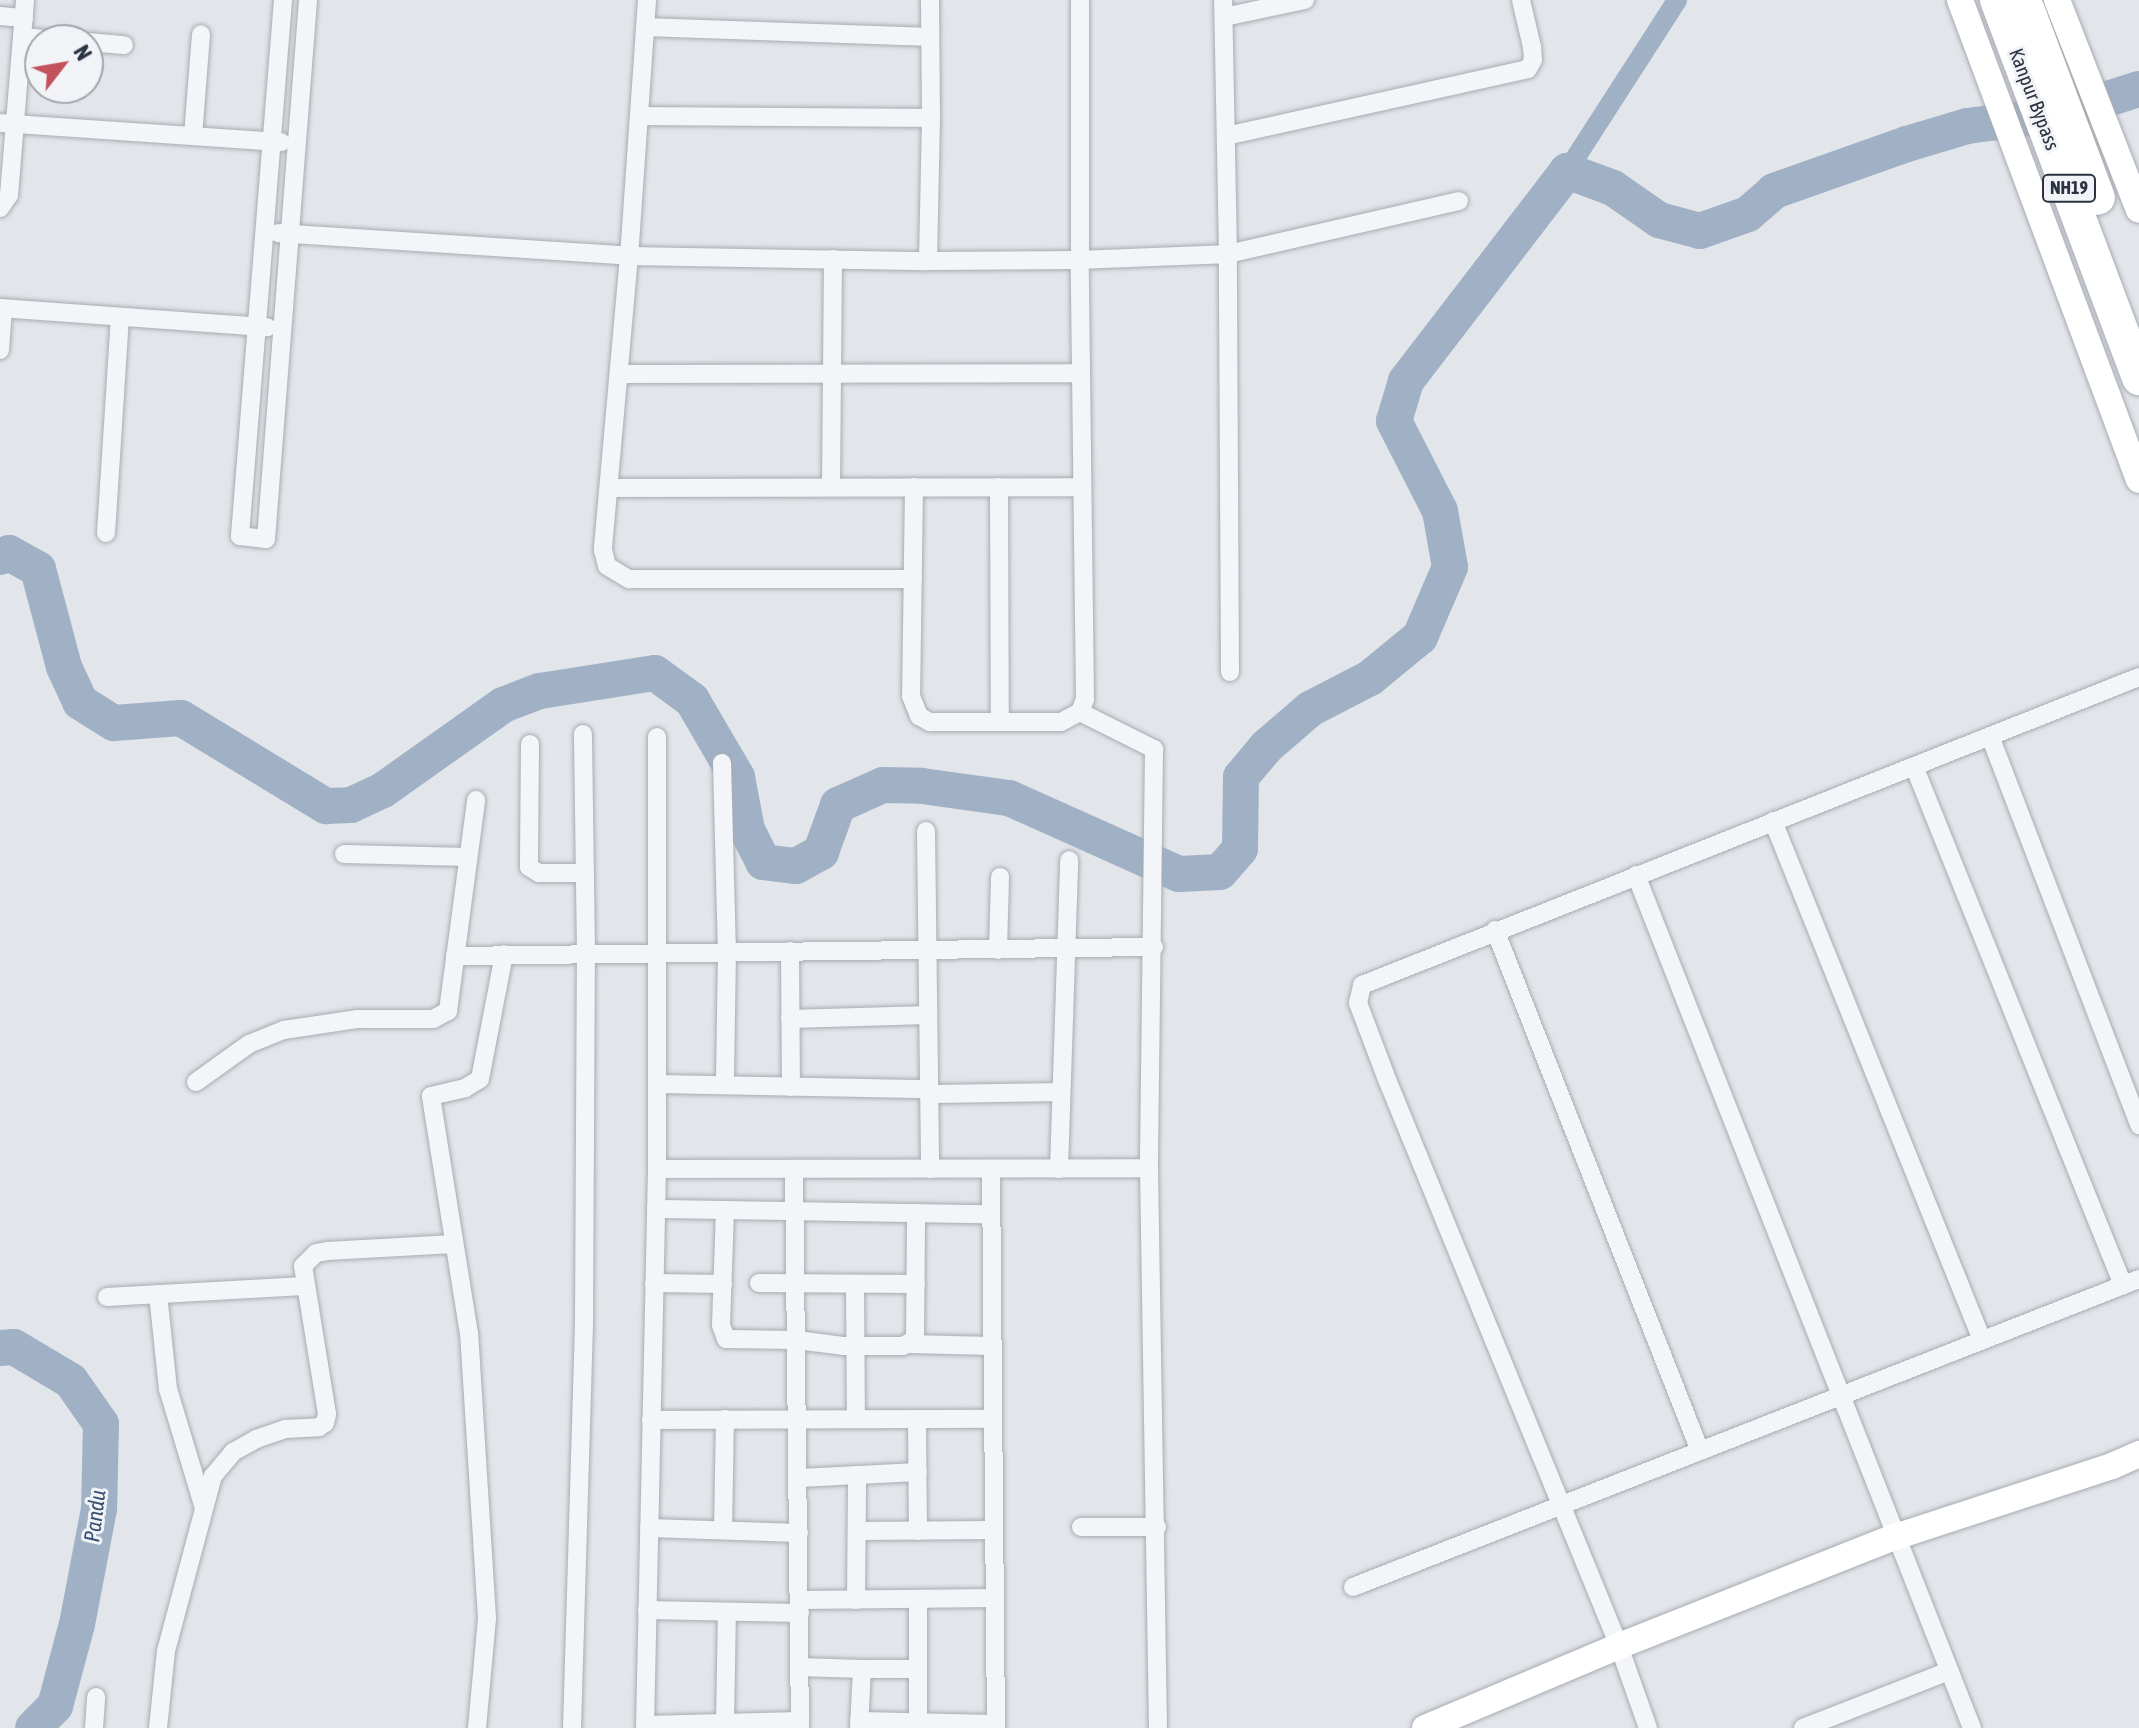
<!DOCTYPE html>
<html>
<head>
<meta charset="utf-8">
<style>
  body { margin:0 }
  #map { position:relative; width:2139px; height:1728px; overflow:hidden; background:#e2e5e9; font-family:"Asap Condensed",sans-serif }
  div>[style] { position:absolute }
  .canal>* { height:20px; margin:-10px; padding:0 10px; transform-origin:10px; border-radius:10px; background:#a0b1c6 }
  .river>* { height:36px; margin:-18px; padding:0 18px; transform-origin:18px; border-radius:18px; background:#a0b1c6 }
  .roads { filter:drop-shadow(0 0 2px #a7acb3) drop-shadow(0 0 2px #a7acb3) }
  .street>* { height:18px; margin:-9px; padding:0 9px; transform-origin:9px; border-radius:9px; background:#f4f5f8 }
  .secondary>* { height:26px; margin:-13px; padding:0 13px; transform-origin:13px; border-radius:13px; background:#fff }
  .highway>* { height:34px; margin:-17px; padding:0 17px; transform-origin:17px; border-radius:17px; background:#fff }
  span { translate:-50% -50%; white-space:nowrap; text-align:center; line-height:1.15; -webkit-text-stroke:6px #f1f3f7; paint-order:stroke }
  .shield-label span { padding:2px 6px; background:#f1f3f7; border:2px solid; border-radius:6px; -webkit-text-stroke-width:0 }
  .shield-label { font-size:18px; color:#2b3240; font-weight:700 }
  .street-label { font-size:20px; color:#2b3240 }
  .water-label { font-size:22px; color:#385071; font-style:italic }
  .north { position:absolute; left:24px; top:24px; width:80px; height:80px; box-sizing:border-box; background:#f1f3f7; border:2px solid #a2a6ae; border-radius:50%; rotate:59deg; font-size:22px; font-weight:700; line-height:32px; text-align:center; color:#2b3240 }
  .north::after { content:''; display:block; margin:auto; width:28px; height:36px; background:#c4515e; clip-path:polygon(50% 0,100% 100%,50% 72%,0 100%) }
</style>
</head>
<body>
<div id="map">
  <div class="canal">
    <i style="left:1567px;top:171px;width:203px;rotate:-57.2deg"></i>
  </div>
  <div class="river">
    <i style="left:0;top:557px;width:10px;rotate:-24deg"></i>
    <i style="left:9px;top:553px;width:33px;rotate:29deg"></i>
    <i style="left:38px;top:569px;width:101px;rotate:75.1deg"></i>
    <i style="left:64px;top:667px;width:38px;rotate:65deg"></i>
    <i style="left:80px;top:702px;width:40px;rotate:32deg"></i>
    <i style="left:114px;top:723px;width:67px;rotate:-4.3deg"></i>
    <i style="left:181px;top:718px;width:170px;rotate:31.3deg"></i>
    <i style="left:326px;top:806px;width:25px;rotate:-2deg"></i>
    <i style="left:351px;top:805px;width:35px;rotate:-25deg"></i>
    <i style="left:383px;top:790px;width:147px;rotate:-35.3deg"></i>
    <i style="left:503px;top:705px;width:40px;rotate:-21deg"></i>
    <i style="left:540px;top:691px;width:116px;rotate:-8.9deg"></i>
    <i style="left:655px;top:673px;width:46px;rotate:36.1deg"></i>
    <i style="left:692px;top:700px;width:89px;rotate:59.7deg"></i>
    <i style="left:737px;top:777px;width:54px;rotate:79.3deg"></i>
    <i style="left:747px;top:830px;width:36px;rotate:63deg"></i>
    <i style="left:763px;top:862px;width:33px;rotate:7deg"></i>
    <i style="left:796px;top:866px;width:29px;rotate:-29deg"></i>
    <i style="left:821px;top:852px;width:50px;rotate:-70.1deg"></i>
    <i style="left:838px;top:805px;width:49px;rotate:-24deg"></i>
    <i style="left:883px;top:785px;width:39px;rotate:1deg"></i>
    <i style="left:922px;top:786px;width:88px;rotate:7.9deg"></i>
    <i style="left:1009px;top:798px;width:186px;rotate:24.1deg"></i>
    <i style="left:1179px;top:874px;width:41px;rotate:-2.8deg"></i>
    <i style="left:1220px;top:872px;width:30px;rotate:-49deg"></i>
    <i style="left:1240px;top:849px;width:72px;rotate:-89.2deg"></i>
    <i style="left:1241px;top:777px;width:39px;rotate:-50deg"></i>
    <i style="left:1266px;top:747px;width:58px;rotate:-40.8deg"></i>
    <i style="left:1310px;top:709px;width:68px;rotate:-27.3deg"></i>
    <i style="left:1370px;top:678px;width:65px;rotate:-39.4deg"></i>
    <i style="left:1420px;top:637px;width:76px;rotate:-66.8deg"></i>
    <i style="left:1450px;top:567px;width:57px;rotate:-100.1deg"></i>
    <i style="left:1440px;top:511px;width:101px;rotate:-117.1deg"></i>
    <i style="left:1394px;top:421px;width:42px;rotate:-73.3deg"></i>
    <i style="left:1406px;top:381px;width:265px;rotate:-52.5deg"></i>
    <i style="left:1567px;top:171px;width:49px;rotate:20.3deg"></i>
    <i style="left:1613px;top:188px;width:56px;rotate:34.8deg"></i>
    <i style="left:1659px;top:220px;width:42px;rotate:15deg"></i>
    <i style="left:1700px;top:231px;width:51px;rotate:-19.5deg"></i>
    <i style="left:1748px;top:214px;width:35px;rotate:-41deg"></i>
    <i style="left:1774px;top:191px;width:141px;rotate:-19.5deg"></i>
    <i style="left:1907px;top:144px;width:63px;rotate:-16.7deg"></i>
    <i style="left:1967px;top:126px;width:95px;rotate:-7.3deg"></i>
    <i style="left:2061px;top:114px;width:82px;rotate:-17.8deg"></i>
    <i style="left:0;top:1348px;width:14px;rotate:-4deg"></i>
    <i style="left:14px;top:1347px;width:66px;rotate:30.8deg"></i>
    <i style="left:71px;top:1381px;width:52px;rotate:55.1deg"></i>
    <i style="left:101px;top:1424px;width:85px;rotate:91.3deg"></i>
    <i style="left:99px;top:1509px;width:117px;rotate:100.8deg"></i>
    <i style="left:77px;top:1624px;width:85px;rotate:105deg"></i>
    <i style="left:55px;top:1706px;width:31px;rotate:135deg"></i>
  </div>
  <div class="roads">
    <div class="street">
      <i style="left:283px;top:0;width:538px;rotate:94.59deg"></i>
      <i style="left:240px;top:536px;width:26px;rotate:7deg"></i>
      <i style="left:266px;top:539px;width:541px;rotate:-85.54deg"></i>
      <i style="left:647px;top:0;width:257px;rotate:94deg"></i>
      <i style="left:629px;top:256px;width:299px;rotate:1deg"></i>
      <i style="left:928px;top:261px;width:152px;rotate:-0.4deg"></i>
      <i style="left:1080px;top:260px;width:260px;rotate:-90deg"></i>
      <i style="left:0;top:16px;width:24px;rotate:5deg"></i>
      <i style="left:1224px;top:17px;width:83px;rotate:-11.9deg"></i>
      <i style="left:646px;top:27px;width:284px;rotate:2deg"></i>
      <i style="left:22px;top:37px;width:37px;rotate:5deg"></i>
      <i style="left:88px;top:42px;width:36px;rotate:5deg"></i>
      <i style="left:641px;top:116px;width:290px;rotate:0.4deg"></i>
      <i style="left:931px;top:118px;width:118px;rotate:-90.5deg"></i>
      <i style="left:0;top:123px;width:282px;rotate:3.9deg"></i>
      <i style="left:193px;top:136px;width:102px;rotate:-85.5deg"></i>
      <i style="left:1226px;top:136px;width:309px;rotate:-12.5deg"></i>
      <i style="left:1528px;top:69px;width:10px;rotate:-61deg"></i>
      <i style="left:1533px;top:60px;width:13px;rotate:-94deg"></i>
      <i style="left:1532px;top:47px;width:48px;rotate:-103.2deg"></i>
      <i style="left:0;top:208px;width:16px;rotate:-55deg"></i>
      <i style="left:9px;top:195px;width:196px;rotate:-85.3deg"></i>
      <i style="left:278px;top:233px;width:352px;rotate:3.7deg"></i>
      <i style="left:629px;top:256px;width:295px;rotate:95.1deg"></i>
      <i style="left:603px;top:550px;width:16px;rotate:76deg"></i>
      <i style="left:607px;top:566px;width:26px;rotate:31deg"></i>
      <i style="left:629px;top:579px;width:284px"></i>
      <i style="left:928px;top:261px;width:143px;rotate:-88.8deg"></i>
      <i style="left:0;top:308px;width:268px;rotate:4.1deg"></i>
      <i style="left:0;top:350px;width:42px;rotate:-85.9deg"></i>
      <i style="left:619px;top:374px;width:462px;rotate:-0.1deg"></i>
      <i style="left:831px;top:487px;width:228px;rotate:-89.5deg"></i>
      <i style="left:914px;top:487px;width:209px;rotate:90.8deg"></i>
      <i style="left:911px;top:696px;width:22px;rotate:68deg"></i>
      <i style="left:919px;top:716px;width:13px;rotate:29deg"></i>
      <i style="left:930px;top:722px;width:131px"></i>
      <i style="left:1061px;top:722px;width:21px;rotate:-28deg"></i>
      <i style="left:1080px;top:712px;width:14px;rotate:-69deg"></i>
      <i style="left:1085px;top:699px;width:439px;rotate:-90.7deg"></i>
      <i style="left:1080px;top:260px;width:148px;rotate:-2.3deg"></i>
      <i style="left:1228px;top:254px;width:254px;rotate:-91.1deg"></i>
      <i style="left:999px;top:487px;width:235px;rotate:89.8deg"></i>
      <i style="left:609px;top:488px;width:473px;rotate:-0.1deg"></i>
      <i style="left:106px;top:533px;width:216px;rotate:-86.3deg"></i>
      <i style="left:1230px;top:672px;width:418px;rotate:-90.3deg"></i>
      <i style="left:1228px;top:254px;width:237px;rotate:-12.9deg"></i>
      <i style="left:1080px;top:712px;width:83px;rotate:26.6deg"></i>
      <i style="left:1154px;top:749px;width:419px;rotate:90.7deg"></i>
      <i style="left:1149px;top:1168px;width:560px;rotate:89.08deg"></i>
      <i style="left:1990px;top:736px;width:417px;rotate:69deg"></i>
      <i style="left:530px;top:744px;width:123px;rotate:90.5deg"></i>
      <i style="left:529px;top:867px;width:12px;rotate:31deg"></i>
      <i style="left:539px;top:873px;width:46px"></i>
      <i style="left:722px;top:763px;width:188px;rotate:88.5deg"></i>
      <i style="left:727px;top:951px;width:134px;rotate:90.9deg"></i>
      <i style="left:1914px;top:766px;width:560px;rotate:68.07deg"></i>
      <i style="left:1773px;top:821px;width:560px;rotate:68.07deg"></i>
      <i style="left:926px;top:831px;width:338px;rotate:89.3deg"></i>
      <i style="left:344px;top:854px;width:124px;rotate:1.4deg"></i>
      <i style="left:1636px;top:875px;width:917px;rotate:68.5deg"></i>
      <i style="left:1495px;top:930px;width:560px;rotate:68.52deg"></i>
      <i style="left:998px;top:950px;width:73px;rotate:-88.4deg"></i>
      <i style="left:790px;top:951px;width:136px;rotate:89.6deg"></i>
      <i style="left:455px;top:956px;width:699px;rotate:-0.74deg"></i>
      <i style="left:790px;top:1019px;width:138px;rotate:-1.7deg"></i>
      <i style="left:196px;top:1082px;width:65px;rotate:-35.6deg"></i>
      <i style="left:249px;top:1044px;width:38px;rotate:-22deg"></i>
      <i style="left:284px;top:1030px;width:75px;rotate:-8.5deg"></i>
      <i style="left:358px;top:1019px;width:75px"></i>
      <i style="left:433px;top:1019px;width:17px;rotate:-28deg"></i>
      <i style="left:448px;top:1011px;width:213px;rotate:-82.4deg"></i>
      <i style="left:657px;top:1084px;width:272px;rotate:1.1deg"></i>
      <i style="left:929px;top:1089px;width:8px;rotate:40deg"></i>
      <i style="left:935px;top:1094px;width:126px;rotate:-0.9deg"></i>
      <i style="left:657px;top:1169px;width:492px;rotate:-0.1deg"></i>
      <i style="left:794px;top:1169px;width:559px;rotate:89.39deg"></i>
      <i style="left:991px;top:1169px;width:559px;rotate:89.49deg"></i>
      <i style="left:1059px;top:1169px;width:309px;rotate:-88.1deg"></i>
      <i style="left:656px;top:1209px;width:335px;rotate:0.9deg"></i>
      <i style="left:725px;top:1210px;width:115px;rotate:92deg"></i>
      <i style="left:721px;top:1325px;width:15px;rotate:70deg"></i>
      <i style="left:726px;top:1339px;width:71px;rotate:0.8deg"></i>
      <i style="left:797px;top:1340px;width:46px;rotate:7.4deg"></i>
      <i style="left:843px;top:1346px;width:60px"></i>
      <i style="left:903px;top:1346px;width:14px;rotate:-30deg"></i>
      <i style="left:915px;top:1339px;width:126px;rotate:-89.5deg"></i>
      <i style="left:654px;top:1283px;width:69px;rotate:0.8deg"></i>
      <i style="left:759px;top:1283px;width:157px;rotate:0.4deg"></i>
      <i style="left:855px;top:1285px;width:134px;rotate:89.6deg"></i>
      <i style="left:158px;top:1294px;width:96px;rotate:84deg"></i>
      <i style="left:168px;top:1389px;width:124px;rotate:73.2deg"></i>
      <i style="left:107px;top:1297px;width:197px;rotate:-3.2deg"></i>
      <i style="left:910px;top:1344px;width:82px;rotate:1.4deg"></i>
      <i style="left:917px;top:1419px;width:112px;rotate:89.5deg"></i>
      <i style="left:651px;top:1420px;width:342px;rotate:-0.2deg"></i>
      <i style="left:799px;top:1478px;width:119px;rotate:-2.9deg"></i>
      <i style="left:1081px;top:1527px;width:76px"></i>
      <i style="left:649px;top:1528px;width:150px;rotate:1.9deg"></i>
      <i style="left:723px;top:1530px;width:111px;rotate:-89deg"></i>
      <i style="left:857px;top:1531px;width:137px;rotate:-0.4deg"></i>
      <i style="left:1353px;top:1587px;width:844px;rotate:-21.4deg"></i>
      <i style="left:800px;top:1600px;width:195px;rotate:-0.6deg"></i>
      <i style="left:856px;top:1600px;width:125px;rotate:-89.5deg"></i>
      <i style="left:647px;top:1610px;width:153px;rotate:1.1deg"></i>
      <i style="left:800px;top:1667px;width:62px;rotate:1.8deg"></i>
      <i style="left:859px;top:1721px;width:137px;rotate:1.3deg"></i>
      <i style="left:918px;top:1722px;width:123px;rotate:-90deg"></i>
      <i style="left:725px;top:1723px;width:111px;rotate:-89deg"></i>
      <i style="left:645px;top:1725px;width:155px;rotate:-1.5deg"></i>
      <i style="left:94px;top:1728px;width:31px;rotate:-86deg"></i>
      <i style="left:158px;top:1728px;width:77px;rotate:-84.1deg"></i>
      <i style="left:166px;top:1651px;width:181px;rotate:-75deg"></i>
      <i style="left:213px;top:1476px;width:31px;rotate:-50deg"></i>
      <i style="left:233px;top:1452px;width:26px;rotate:-29deg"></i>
      <i style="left:256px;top:1439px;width:31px;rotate:-19deg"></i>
      <i style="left:285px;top:1429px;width:34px;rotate:-3deg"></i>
      <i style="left:319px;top:1427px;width:7px;rotate:-34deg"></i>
      <i style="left:325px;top:1423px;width:9px;rotate:-77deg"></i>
      <i style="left:327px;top:1414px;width:150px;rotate:-99.2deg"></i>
      <i style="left:303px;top:1266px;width:18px;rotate:-45deg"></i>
      <i style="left:316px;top:1253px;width:11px;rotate:-10deg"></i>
      <i style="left:327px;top:1251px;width:127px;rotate:-3.2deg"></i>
      <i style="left:477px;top:1728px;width:110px;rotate:-84.8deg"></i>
      <i style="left:487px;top:1618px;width:285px;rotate:-93.6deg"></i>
      <i style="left:469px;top:1334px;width:241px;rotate:-99.1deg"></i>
      <i style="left:431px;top:1096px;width:35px;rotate:-13deg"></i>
      <i style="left:465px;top:1088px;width:17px;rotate:-31deg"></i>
      <i style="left:480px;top:1079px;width:127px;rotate:-79.1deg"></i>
      <i style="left:572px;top:1728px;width:406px;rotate:-88.3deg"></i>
      <i style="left:584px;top:1322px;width:370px;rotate:-89.7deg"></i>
      <i style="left:586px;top:952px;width:218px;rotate:-90.8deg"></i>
      <i style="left:645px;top:1728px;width:559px;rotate:-88.77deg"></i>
      <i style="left:657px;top:1169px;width:432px;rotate:-90deg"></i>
      <i style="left:859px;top:1728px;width:59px;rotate:-87.1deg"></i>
      <i style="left:862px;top:1669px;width:56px"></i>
      <i style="left:1648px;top:1728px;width:87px;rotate:-109.5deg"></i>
      <i style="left:1619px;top:1646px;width:609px;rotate:-112.27deg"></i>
      <i style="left:1388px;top:1082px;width:85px;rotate:-110.8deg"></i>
      <i style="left:1358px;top:1003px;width:18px;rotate:-77deg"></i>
      <i style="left:1362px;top:985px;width:836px;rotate:-21.62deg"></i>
      <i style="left:1803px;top:1728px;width:157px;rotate:-21.3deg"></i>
    </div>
    <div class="secondary">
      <i style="left:1960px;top:0;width:512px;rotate:69.55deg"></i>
      <i style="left:2057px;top:0;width:225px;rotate:68.7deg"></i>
      <i style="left:1425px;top:1728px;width:211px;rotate:-22.9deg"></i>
      <i style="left:1619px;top:1646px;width:297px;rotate:-21.6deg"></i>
      <i style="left:1895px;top:1537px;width:228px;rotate:-18.1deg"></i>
      <i style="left:2112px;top:1466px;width:30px;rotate:-24deg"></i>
    </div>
    <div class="highway">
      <i style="left:1997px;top:0;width:404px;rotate:69.4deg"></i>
      <i style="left:2024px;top:0;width:211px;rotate:69.5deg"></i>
    </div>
  </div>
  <div class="shield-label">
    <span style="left:2069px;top:188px">NH19</span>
  </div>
  <div class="street-label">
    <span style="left:2035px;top:99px;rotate:69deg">Kanpur Bypass</span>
  </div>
  <div class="water-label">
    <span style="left:95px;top:1516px;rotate:-83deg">Pandu</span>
  </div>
  <div class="north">N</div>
</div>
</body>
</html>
